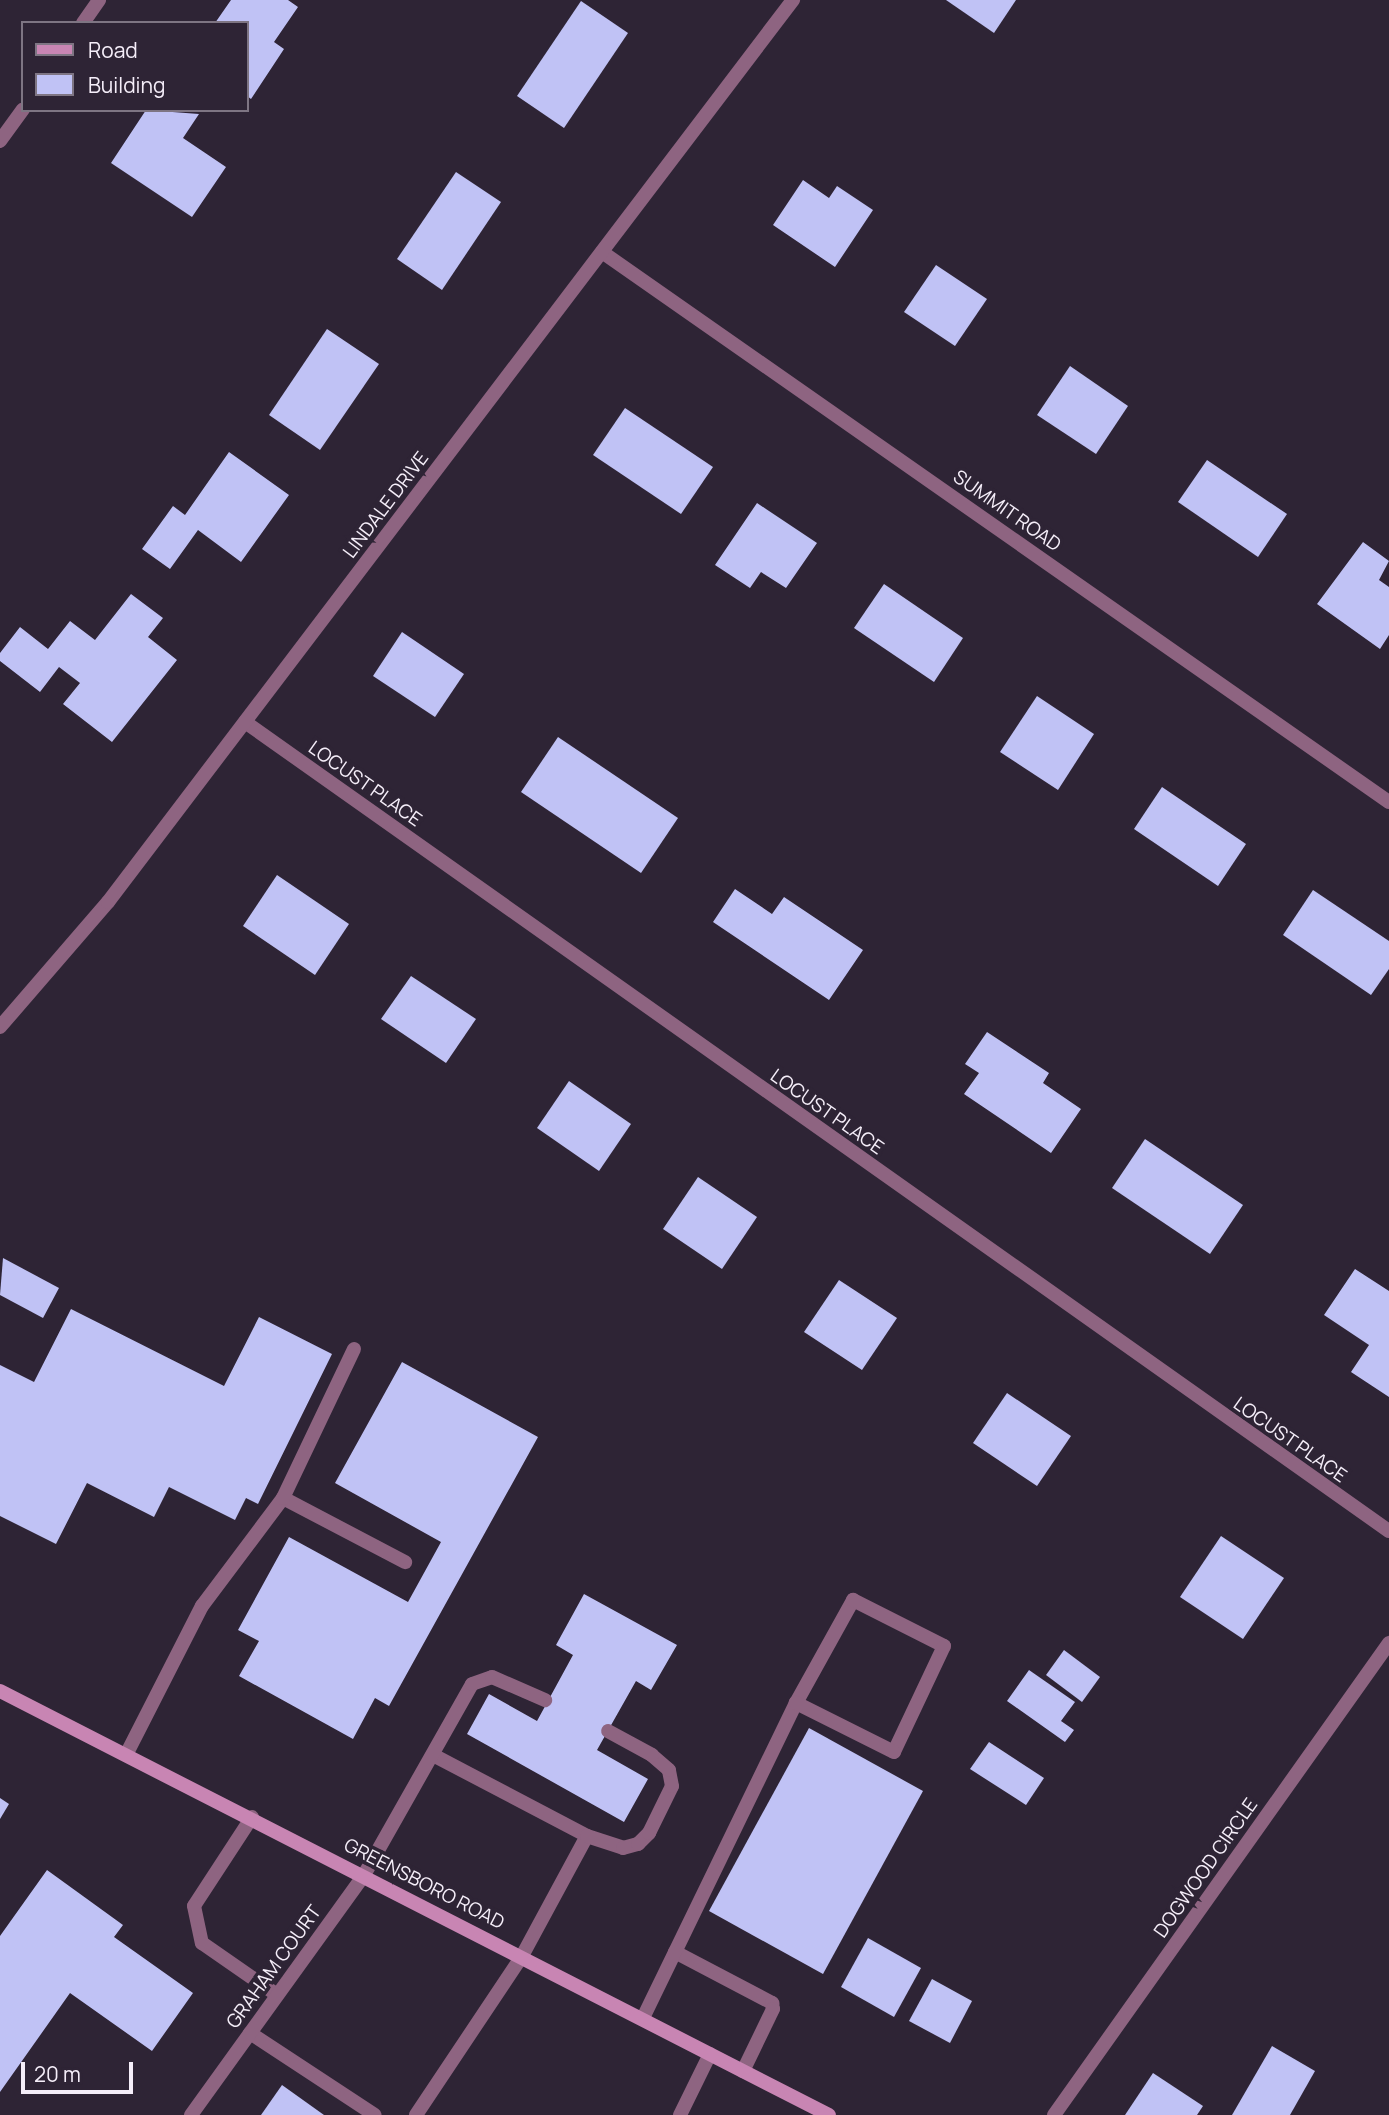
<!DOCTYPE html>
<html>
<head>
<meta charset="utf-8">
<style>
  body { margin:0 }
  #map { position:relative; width:1389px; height:2115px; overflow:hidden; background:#2e2435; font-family:Manrope,sans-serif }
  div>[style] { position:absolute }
  .building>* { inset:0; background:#c0c2f5 }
  .service>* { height:14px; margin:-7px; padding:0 7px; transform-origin:7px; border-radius:7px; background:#8e6481 }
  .minor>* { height:14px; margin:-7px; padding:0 7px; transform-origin:7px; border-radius:7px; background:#8e6481 }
  .secondary>* { height:14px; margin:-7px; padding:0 7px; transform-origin:7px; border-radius:7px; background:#c885b3 }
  span { translate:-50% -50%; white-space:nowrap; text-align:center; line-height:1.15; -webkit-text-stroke:7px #2e2435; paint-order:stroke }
  .street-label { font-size:19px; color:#f5eef9 }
  .legend { position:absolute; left:21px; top:21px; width:228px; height:91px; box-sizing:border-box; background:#2e2435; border:2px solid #7e7583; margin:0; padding:9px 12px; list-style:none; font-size:21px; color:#f5eef9 }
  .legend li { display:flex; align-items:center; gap:14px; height:35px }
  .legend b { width:35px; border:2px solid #7e7583 }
  .scale { position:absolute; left:21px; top:2062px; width:112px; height:32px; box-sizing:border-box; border:4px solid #f5eef9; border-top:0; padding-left:9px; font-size:21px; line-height:24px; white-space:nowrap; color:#f5eef9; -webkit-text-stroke:5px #2e2435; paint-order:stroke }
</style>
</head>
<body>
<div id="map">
  <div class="building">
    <i style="clip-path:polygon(231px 0,288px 0,298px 7px,274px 42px,284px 49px,251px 99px,247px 96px,247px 23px,215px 23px)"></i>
    <i style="clip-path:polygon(946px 0,1016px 0,994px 33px)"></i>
    <i style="clip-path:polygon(581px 1px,628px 33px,564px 128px,517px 96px)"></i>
    <i style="clip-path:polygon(146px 110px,199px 114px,183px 138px,226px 167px,192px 217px,111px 163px)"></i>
    <i style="clip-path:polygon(456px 172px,501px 202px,442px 290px,397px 259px)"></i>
    <i style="clip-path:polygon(803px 180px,829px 198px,837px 186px,873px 210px,835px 267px,773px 225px)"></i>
    <i style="clip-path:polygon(936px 265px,987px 299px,955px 346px,904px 312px)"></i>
    <i style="clip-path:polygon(327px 329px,379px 364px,320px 450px,269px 415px)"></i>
    <i style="clip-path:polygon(1070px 366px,1128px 406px,1096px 454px,1037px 415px)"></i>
    <i style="clip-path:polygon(625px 408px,713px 467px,681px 514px,593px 455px)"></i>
    <i style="clip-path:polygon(229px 452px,289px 495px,241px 562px,198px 530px,170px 569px,142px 549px,173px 506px,185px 515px)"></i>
    <i style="clip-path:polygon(1207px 460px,1287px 514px,1258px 557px,1178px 502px)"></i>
    <i style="clip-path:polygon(757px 503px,817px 543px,786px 588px,761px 572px,750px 588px,715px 565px)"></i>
    <i style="clip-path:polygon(1363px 542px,1389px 561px,1379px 580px,1389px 587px,1389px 635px,1380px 649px,1317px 604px)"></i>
    <i style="clip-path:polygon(884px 584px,963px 638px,934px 682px,854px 628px)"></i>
    <i style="clip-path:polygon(131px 594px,163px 618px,148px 637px,177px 660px,112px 742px,63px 704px,80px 683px,59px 667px,40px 692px,0 661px,0 653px,20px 627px,48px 649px,70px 621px,95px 640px)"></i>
    <i style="clip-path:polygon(402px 632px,464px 674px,435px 717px,373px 676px)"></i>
    <i style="clip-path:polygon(1037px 696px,1094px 734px,1058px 790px,1000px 752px)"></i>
    <i style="clip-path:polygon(558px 737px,678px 818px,641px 873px,521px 792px)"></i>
    <i style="clip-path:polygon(1162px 787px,1246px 844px,1218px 886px,1134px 829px)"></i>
    <i style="clip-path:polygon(277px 875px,349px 924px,315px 975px,243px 926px)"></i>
    <i style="clip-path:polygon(735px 889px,772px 914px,784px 897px,863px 950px,829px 1000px,713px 922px)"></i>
    <i style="clip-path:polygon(1313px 890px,1389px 941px,1389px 969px,1371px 995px,1283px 935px)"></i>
    <i style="clip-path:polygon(411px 976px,476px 1019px,446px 1063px,381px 1019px)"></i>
    <i style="clip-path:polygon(987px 1032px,1049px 1073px,1043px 1083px,1081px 1109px,1051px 1153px,964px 1094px,979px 1073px,965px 1064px)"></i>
    <i style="clip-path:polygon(569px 1081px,631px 1124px,599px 1171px,537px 1128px)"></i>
    <i style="clip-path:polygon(1145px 1139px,1243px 1205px,1210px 1254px,1112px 1188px)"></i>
    <i style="clip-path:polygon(698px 1177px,757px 1217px,722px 1269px,663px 1229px)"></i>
    <i style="clip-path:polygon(3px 1258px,59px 1288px,43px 1318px,0 1295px)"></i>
    <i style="clip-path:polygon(1355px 1269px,1389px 1291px,1389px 1397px,1351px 1372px,1369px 1345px,1324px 1315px)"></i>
    <i style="clip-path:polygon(839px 1280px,897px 1318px,862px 1370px,804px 1332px)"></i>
    <i style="clip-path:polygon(71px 1309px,224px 1386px,259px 1317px,332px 1354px,258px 1504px,246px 1498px,235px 1520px,169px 1487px,154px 1517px,87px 1483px,56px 1544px,0 1516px,0 1365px,34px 1382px)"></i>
    <i style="clip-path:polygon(402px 1362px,538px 1437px,389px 1706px,375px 1698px,353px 1739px,239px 1676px,259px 1641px,238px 1630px,289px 1537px,408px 1602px,441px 1542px,335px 1483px)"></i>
    <i style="clip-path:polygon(1007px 1393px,1071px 1436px,1037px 1486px,973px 1443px)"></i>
    <i style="clip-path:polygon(1221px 1536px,1284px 1578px,1243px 1639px,1180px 1597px)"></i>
    <i style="clip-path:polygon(584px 1594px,677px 1645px,651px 1690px,636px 1681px,597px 1750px,648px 1779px,624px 1822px,467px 1734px,489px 1694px,537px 1721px,573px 1655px,556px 1645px)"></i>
    <i style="clip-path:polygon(1064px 1650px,1100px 1677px,1082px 1702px,1046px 1675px)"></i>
    <i style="clip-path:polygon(1029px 1670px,1075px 1702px,1061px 1721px,1074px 1730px,1065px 1742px,1007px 1701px)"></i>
    <i style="clip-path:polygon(809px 1728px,923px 1791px,823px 1974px,709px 1911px)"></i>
    <i style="clip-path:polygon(989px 1742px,1044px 1778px,1026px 1805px,970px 1769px)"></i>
    <i style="clip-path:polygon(0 1798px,9px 1804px,0 1819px)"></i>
    <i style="clip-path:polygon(47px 1870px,123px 1925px,114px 1937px,193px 1993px,152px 2051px,70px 1993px,0 2092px,0 1936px)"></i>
    <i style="clip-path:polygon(868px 1938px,921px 1968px,894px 2017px,841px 1987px)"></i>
    <i style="clip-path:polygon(932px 1979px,972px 2001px,950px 2043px,909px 2021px)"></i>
    <i style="clip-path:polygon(1272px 2046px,1315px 2071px,1290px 2115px,1232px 2115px)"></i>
    <i style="clip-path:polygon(1153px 2073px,1203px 2106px,1197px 2115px,1125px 2115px)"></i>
    <i style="clip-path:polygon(282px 2085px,324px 2115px,261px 2115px)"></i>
  </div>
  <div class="service">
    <i style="left:283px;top:1498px;width:138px;rotate:27.7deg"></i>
    <i style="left:127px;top:1753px;width:165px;rotate:-63deg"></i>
    <i style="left:202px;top:1606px;width:135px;rotate:-53.1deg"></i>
    <i style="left:283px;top:1498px;width:165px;rotate:-64.5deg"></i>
    <i style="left:433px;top:1755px;width:174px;rotate:27.7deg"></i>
    <i style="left:252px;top:1817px;width:106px;rotate:123.1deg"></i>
    <i style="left:194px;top:1906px;width:38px;rotate:78deg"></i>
    <i style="left:202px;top:1943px;width:91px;rotate:34.7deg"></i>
    <i style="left:364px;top:1875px;width:219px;rotate:-60.5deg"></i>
    <i style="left:472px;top:1684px;width:21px;rotate:-19deg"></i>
    <i style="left:492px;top:1677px;width:58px;rotate:23.5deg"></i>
    <i style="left:675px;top:1952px;width:110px;rotate:27.7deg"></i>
    <i style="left:772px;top:2003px;width:6px;rotate:81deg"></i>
    <i style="left:773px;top:2009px;width:69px;rotate:115.8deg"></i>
    <i style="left:643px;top:2018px;width:350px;rotate:-64.1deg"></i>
    <i style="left:796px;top:1703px;width:118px;rotate:-61deg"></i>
    <i style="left:853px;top:1600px;width:102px;rotate:26.8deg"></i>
    <i style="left:944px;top:1646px;width:117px;rotate:115.3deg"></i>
    <i style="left:894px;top:1752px;width:110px;rotate:-153.4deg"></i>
    <i style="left:250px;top:2033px;width:149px;rotate:33.3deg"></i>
    <i style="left:416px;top:2115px;width:191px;rotate:-56.3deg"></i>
    <i style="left:522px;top:1956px;width:136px;rotate:-61.6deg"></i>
    <i style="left:587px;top:1836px;width:38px;rotate:18deg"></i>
    <i style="left:623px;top:1848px;width:16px;rotate:-15deg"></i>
    <i style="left:638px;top:1844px;width:16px;rotate:-45deg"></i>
    <i style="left:649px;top:1833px;width:52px;rotate:-63.9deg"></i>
    <i style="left:672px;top:1786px;width:16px;rotate:-101deg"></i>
    <i style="left:669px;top:1770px;width:23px;rotate:-139deg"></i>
    <i style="left:652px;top:1755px;width:50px;rotate:-151.4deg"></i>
    <i style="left:680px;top:2115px;width:68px;rotate:-63.8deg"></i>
  </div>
  <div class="minor">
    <i style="left:83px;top:23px;width:28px;rotate:-55deg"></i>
    <i style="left:0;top:141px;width:39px;rotate:-54deg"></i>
    <i style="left:602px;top:252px;width:960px;rotate:34.95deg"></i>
    <i style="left:245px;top:722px;width:1401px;rotate:35.27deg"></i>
    <i style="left:0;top:1027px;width:165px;rotate:-49.2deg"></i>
    <i style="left:108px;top:902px;width:1133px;rotate:-52.79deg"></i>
    <i style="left:191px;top:2115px;width:296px;rotate:-54.2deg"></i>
    <i style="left:1054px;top:2115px;width:579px;rotate:-54.63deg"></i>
  </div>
  <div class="secondary">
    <i style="left:0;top:1691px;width:931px;rotate:27.09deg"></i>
  </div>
  <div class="street-label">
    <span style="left:386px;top:505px;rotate:-53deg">LINDALE DRIVE</span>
    <span style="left:1007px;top:511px;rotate:35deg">SUMMIT ROAD</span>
    <span style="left:365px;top:784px;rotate:35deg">LOCUST PLACE</span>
    <span style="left:827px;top:1112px;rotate:35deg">LOCUST PLACE</span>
    <span style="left:1290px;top:1440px;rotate:35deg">LOCUST PLACE</span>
    <span style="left:1206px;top:1868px;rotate:-55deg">DOGWOOD CIRCLE</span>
    <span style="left:424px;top:1884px;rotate:27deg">GREENSBORO ROAD</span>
    <span style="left:274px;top:1967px;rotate:-54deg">GRAHAM COURT</span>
  </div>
  <ul class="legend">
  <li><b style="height:9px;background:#c885b3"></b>Road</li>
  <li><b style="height:19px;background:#c0c2f5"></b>Building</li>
  </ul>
  <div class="scale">20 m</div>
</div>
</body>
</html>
